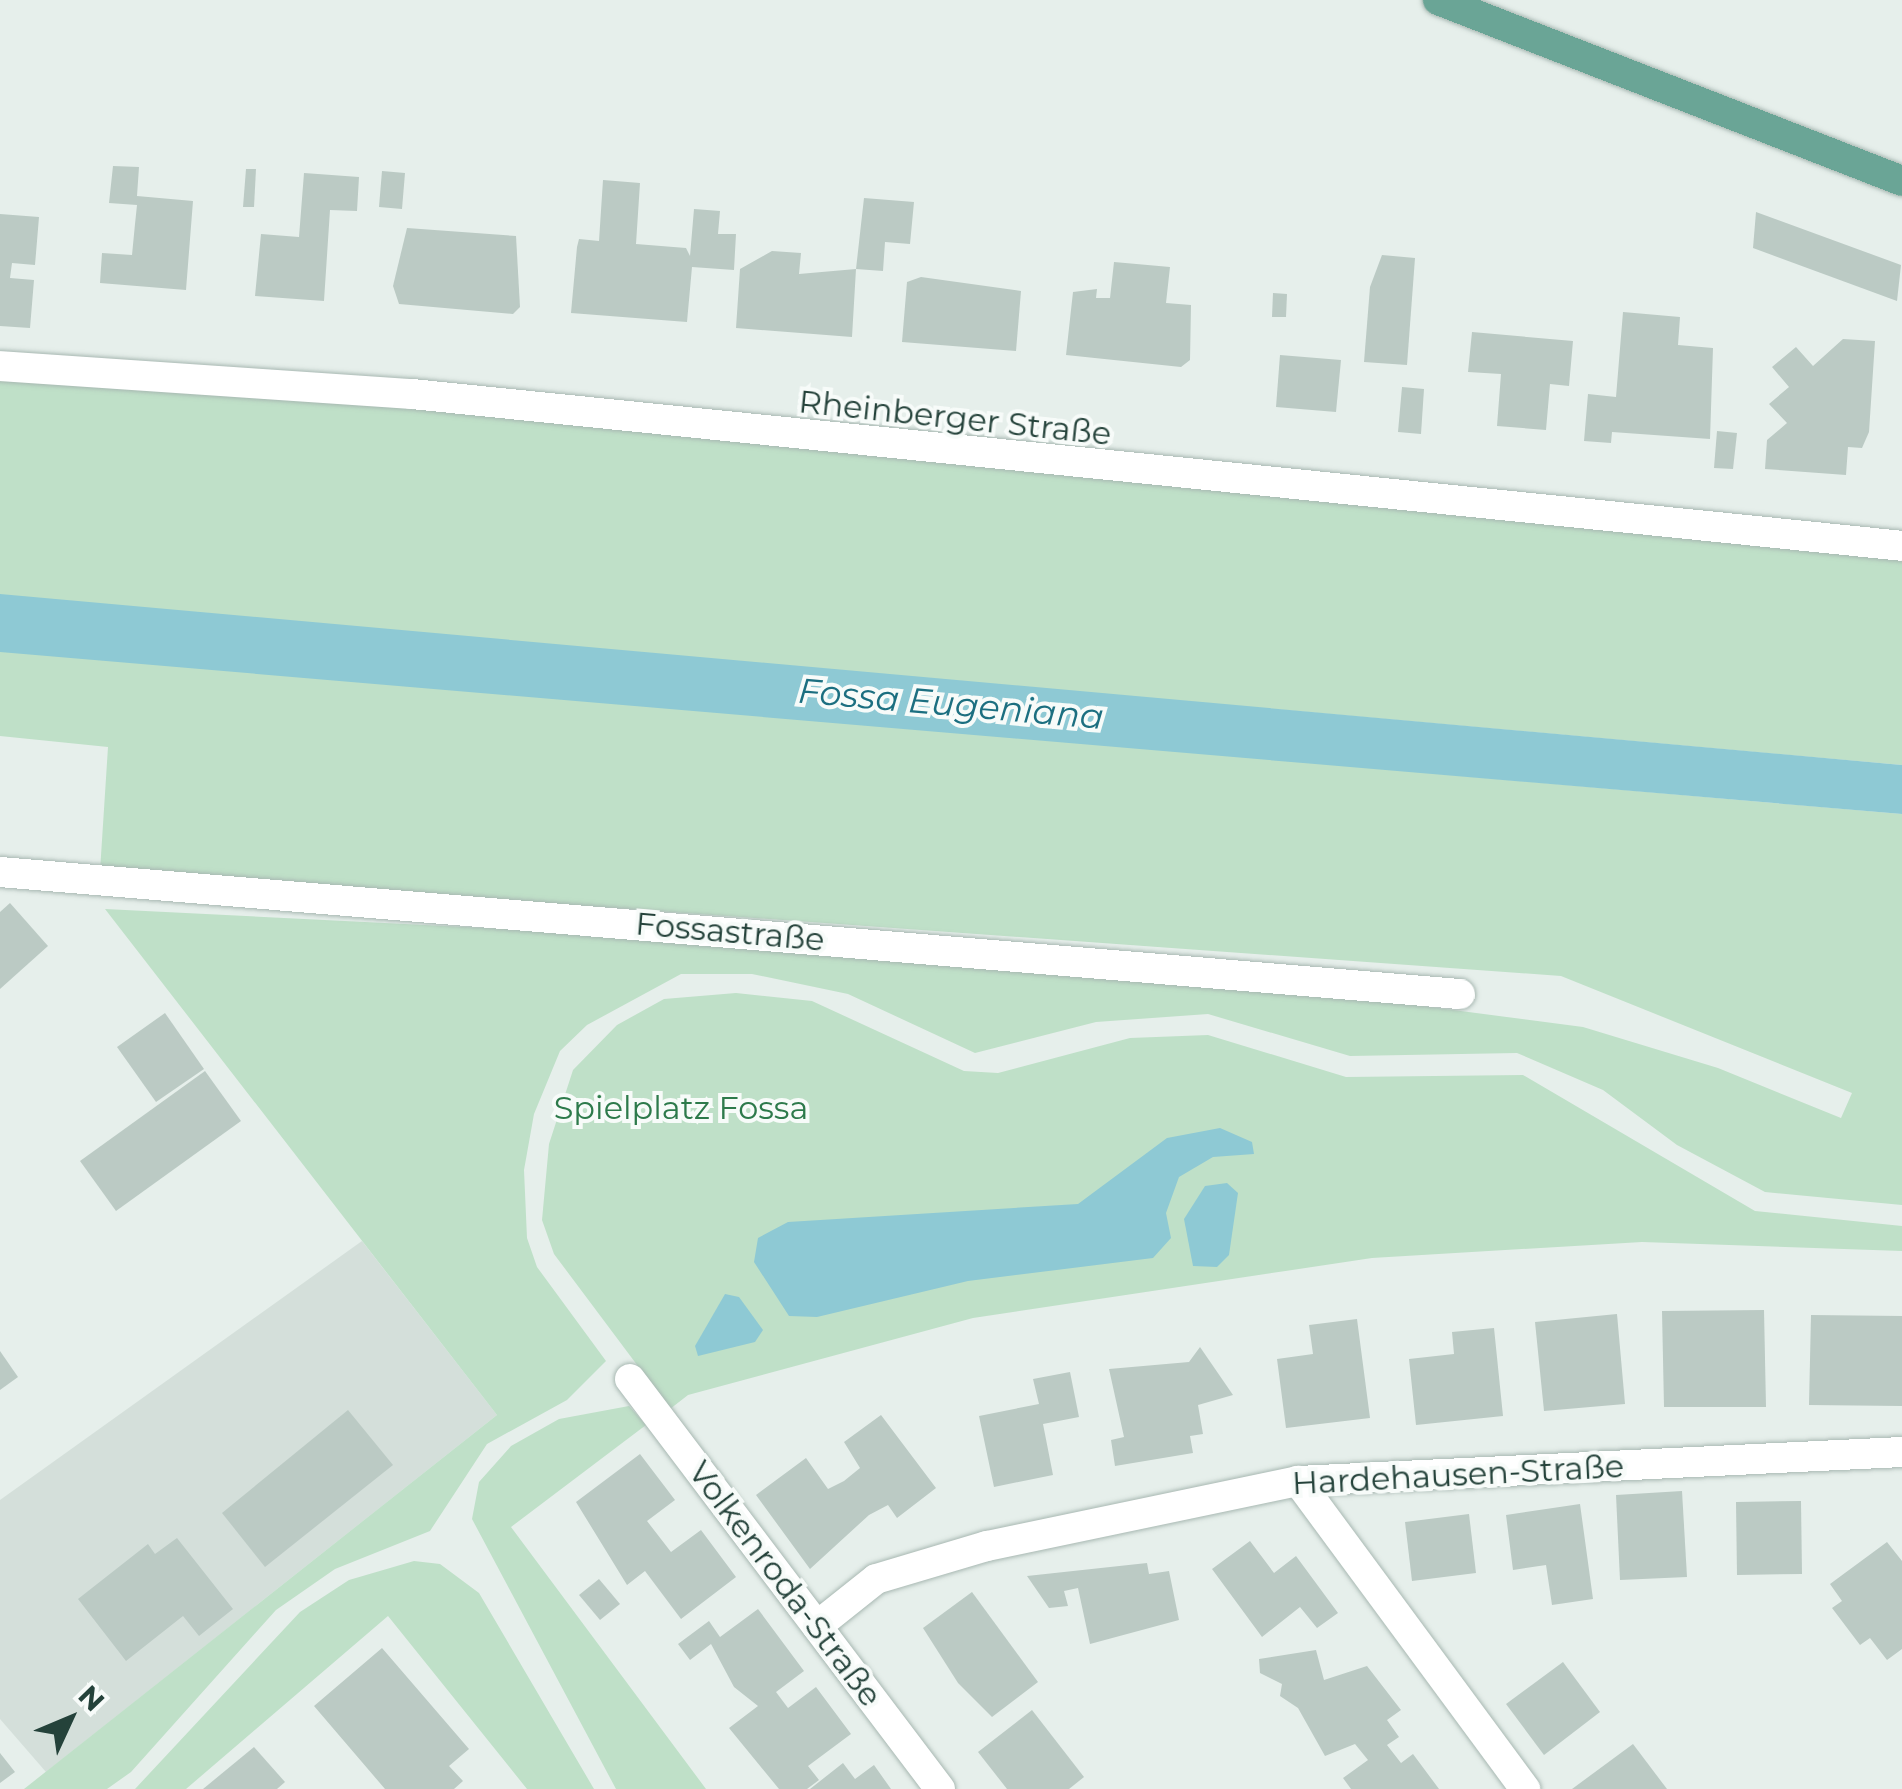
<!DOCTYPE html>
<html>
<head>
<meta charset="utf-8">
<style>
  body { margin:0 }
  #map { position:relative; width:1902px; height:1789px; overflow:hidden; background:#e6efeb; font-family:Montserrat,sans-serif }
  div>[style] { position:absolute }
  .built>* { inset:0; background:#d4dfda }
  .green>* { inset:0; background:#bfe0c8 }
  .water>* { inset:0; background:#8ec9d4 }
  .building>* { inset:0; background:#bbcac4 }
  .roads { filter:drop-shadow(0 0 2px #a8b8b2) drop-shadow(0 0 2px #a8b8b2) }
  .minor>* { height:30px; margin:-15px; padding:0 15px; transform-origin:15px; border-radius:15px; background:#fff }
  .major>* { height:30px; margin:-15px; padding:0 15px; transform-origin:15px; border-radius:15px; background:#6aa596 }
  span { translate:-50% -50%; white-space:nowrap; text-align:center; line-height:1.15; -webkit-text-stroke:8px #f7fbf9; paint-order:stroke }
  .street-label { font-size:32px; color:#24423a }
  .park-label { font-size:32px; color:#2d7a4b }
  .water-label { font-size:35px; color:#1c6f80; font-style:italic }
  .north { position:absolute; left:20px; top:1669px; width:100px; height:100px; -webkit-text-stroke:8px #f7fbf9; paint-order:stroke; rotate:46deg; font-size:28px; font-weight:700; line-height:40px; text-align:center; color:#24423a }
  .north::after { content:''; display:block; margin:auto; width:35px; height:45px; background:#24423a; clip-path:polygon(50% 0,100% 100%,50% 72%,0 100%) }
</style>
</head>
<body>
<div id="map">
  <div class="built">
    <i style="clip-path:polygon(362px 1241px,497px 1415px,46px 1772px,0 1719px,0 1500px)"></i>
  </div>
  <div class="green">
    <i style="clip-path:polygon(0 366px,1902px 546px,1902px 765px,542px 644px,519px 694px,1902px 814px,1902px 1205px,1765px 1192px,1677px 1145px,1603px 1090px,1517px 1053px,1350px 1056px,1208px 1014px,1096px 1022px,975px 1053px,848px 994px,752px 974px,681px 974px,587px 1025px,560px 1051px,534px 1114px,524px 1170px,527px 1238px,537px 1267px,606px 1361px,567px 1400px,487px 1444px,430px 1531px,335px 1569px,276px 1610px,131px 1772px,107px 1789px,24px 1789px,497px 1415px,105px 909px,702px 939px,1331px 994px,1583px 1027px,1718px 1068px,1841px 1118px,1852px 1093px,1561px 976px,100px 871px,108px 747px,0 736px)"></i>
    <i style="clip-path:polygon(736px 993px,812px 1001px,964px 1071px,998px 1073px,1130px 1038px,1208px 1035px,1346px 1077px,1523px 1075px,1755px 1211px,1902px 1226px,1902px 1251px,1642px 1242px,1372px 1258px,973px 1318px,688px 1395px,670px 1409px,554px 1254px,542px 1220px,549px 1144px,573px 1070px,617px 1025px,664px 999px)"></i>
    <i style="clip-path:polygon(629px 1406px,646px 1425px,511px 1527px,706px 1789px,616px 1789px,472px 1519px,479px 1482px,511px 1446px,559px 1419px)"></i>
    <i style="clip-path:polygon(414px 1561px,440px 1564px,479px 1593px,594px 1789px,527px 1789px,388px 1616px,186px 1789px,135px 1789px,300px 1612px,349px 1580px)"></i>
  </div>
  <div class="water">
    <i style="clip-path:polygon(0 594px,1902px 765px,1902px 814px,0 652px)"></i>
    <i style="clip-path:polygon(1220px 1128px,1252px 1142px,1254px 1154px,1213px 1157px,1179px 1177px,1166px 1213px,1171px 1238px,1153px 1258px,968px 1281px,817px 1317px,789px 1316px,754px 1262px,758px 1238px,788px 1222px,1078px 1204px,1167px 1138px)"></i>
    <i style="clip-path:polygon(1227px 1183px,1238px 1193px,1229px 1255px,1217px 1267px,1193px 1266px,1184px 1219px,1205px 1186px)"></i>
    <i style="clip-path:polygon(725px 1294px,739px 1297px,763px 1330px,755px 1342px,698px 1356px,695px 1346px)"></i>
  </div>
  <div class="building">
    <i style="clip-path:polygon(113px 166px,139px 167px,137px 196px,193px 201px,186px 290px,100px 283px,102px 253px,132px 255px,135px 224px,137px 205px,109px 203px)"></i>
    <i style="clip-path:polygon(246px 169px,256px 169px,254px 207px,243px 207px)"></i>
    <i style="clip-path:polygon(382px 171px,405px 173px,402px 209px,379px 207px)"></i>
    <i style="clip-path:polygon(304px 173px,359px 177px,357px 211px,330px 210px,324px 301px,255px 296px,261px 234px,299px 237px)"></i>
    <i style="clip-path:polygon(603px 180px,640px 183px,636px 244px,686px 248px,690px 256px,694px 209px,720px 211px,718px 234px,736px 234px,734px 270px,692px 267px,687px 322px,571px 313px,577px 247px,579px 239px,599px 241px)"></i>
    <i style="clip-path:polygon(864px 198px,914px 202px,910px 244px,885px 242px,883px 271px,856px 269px)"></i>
    <i style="clip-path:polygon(1756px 212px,1901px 265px,1897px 301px,1753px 248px)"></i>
    <i style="clip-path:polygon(0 214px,39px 217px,35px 265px,12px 263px,10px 278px,34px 280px,30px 328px,0 326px)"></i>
    <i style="clip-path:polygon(407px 228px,516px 236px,520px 307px,513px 314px,399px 304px,393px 286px)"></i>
    <i style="clip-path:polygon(772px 251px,801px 253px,799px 274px,856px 269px,852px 337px,736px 328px,740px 269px)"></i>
    <i style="clip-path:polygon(1382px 255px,1415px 258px,1407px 365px,1364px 362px,1370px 287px)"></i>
    <i style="clip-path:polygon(1114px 262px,1170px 267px,1166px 303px,1191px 305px,1190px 360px,1181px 367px,1066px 355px,1073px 292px,1097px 289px,1096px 298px,1110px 298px)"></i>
    <i style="clip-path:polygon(921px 277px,1021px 291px,1016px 351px,902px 342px,907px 282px)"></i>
    <i style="clip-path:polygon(1273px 293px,1287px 294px,1286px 317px,1272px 317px)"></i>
    <i style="clip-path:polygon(1623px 312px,1680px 317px,1678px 345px,1713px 348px,1710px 439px,1612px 432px,1611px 443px,1584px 441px,1588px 394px,1616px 397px)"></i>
    <i style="clip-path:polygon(1472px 332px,1573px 341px,1569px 386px,1550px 384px,1546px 430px,1497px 426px,1501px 374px,1468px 372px)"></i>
    <i style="clip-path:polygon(1843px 339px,1875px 341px,1869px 432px,1862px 448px,1848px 447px,1846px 475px,1765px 469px,1767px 440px,1787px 423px,1769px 404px,1789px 387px,1772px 367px,1796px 347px,1813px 366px)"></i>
    <i style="clip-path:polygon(1280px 355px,1341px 360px,1336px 412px,1276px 407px)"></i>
    <i style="clip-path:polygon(1402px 387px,1424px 389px,1421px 434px,1398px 432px)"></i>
    <i style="clip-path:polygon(1717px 431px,1737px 433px,1733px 469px,1714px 468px)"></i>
    <i style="clip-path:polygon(10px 903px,48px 946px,0 989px,0 912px)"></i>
    <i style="clip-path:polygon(165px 1013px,204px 1069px,156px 1102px,117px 1047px)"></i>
    <i style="clip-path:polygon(205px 1071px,241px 1121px,116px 1211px,80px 1161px)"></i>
    <i style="clip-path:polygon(1764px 1310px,1766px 1407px,1664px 1407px,1662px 1311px)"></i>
    <i style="clip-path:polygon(1617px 1314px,1625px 1404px,1544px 1411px,1535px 1322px)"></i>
    <i style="clip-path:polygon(1811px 1315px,1902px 1316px,1902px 1406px,1809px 1405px)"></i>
    <i style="clip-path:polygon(1357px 1319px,1370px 1418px,1286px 1428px,1277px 1359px,1313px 1354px,1309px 1325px)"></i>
    <i style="clip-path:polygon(1494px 1328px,1503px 1416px,1416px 1425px,1409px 1359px,1454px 1354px,1452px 1332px)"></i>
    <i style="clip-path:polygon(1200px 1347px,1233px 1395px,1198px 1405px,1203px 1434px,1190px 1436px,1193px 1453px,1115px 1466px,1111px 1440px,1124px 1437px,1109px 1369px,1189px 1362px)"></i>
    <i style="clip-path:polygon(0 1351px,18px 1377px,0 1390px)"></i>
    <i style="clip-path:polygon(1070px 1372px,1079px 1417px,1043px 1424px,1053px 1475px,994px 1487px,979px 1416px,1039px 1404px,1033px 1379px)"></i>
    <i style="clip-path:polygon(348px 1410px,393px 1465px,265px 1567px,222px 1513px)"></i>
    <i style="clip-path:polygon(881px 1415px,936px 1488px,897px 1518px,888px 1505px,869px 1515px,810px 1569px,756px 1495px,806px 1458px,828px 1489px,844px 1481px,860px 1468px,844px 1442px)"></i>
    <i style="clip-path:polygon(640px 1454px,675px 1500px,647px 1521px,671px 1552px,701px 1530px,736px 1577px,681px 1619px,645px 1571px,627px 1585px,576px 1502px)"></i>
    <i style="clip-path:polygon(1682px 1491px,1687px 1577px,1620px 1580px,1616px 1495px)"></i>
    <i style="clip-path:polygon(1801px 1501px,1802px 1574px,1737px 1575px,1736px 1502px)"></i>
    <i style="clip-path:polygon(1580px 1504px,1593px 1599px,1552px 1605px,1546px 1565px,1513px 1570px,1506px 1515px)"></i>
    <i style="clip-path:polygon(1469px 1514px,1476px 1573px,1412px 1581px,1405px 1522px)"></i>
    <i style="clip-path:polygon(177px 1538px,233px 1609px,199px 1636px,183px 1616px,126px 1661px,78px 1599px,148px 1544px,155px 1554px)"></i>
    <i style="clip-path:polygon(1250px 1541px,1274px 1573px,1296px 1556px,1338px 1613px,1317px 1628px,1300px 1607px,1262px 1637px,1212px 1569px)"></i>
    <i style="clip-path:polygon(1887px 1542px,1902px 1561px,1902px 1649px,1887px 1660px,1870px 1638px,1860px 1645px,1832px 1608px,1842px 1601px,1830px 1584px)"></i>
    <i style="clip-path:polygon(1147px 1563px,1149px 1574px,1169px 1571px,1179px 1620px,1090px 1644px,1078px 1588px,1064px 1591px,1068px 1606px,1049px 1608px,1027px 1576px)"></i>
    <i style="clip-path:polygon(599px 1579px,620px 1604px,600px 1620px,579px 1595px)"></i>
    <i style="clip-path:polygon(972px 1592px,1038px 1682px,992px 1717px,958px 1683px,923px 1628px)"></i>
    <i style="clip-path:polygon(758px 1609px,804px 1671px,776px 1692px,788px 1708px,816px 1687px,851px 1734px,808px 1766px,819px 1780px,807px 1789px,779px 1789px,729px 1728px,758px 1706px,734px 1687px,711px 1644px,690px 1660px,678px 1644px,709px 1621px,720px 1637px)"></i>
    <i style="clip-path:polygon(382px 1648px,469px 1749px,449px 1766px,463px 1781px,454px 1789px,385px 1789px,314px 1706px)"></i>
    <i style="clip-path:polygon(1316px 1650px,1324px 1680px,1367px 1666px,1401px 1710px,1387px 1720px,1399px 1737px,1387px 1745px,1401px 1763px,1413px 1754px,1439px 1789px,1351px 1789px,1343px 1778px,1368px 1760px,1355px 1744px,1325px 1756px,1298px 1708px,1280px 1696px,1282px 1684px,1260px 1673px,1259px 1659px)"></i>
    <i style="clip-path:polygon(1563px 1662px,1600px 1712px,1544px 1755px,1506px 1704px)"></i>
    <i style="clip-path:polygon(1032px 1710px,1084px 1777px,1069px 1789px,1007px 1789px,978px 1752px)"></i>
    <i style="clip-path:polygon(1633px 1744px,1667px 1789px,1572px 1789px)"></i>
    <i style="clip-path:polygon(254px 1747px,285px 1782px,277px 1789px,203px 1789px)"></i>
    <i style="clip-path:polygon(0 1753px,15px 1772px,0 1783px)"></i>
    <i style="clip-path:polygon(843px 1763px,855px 1779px,874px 1765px,891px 1789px,810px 1789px)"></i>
  </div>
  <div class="roads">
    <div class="minor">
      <i style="left:0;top:366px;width:413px;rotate:3.9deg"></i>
      <i style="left:412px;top:394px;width:1498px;rotate:5.82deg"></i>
      <i style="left:0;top:872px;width:1465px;rotate:4.78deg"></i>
      <i style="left:630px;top:1379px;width:514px;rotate:52.91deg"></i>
      <i style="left:1298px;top:1481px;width:383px;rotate:53.6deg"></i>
      <i style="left:817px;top:1626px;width:75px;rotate:-38.5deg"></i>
      <i style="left:876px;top:1579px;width:116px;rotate:-16.6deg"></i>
      <i style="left:987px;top:1546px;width:318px;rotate:-11.8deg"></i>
      <i style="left:1298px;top:1481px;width:605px;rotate:-2.75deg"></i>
    </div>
    <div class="major">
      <i style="left:1438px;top:0;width:498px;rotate:21.3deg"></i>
    </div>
  </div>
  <div class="street-label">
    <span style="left:955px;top:418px;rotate:6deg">Rheinberger Straße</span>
    <span style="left:730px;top:932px;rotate:5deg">Fossastraße</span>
    <span style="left:1458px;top:1475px;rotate:-3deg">Hardehausen-Straße</span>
    <span style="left:785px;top:1584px;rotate:53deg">Volkenroda-Straße</span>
  </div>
  <div class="park-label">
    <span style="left:681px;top:1108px">Spielplatz Fossa</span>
  </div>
  <div class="water-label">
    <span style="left:951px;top:704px;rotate:5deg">Fossa Eugeniana</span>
  </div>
  <div class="north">N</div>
</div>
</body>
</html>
